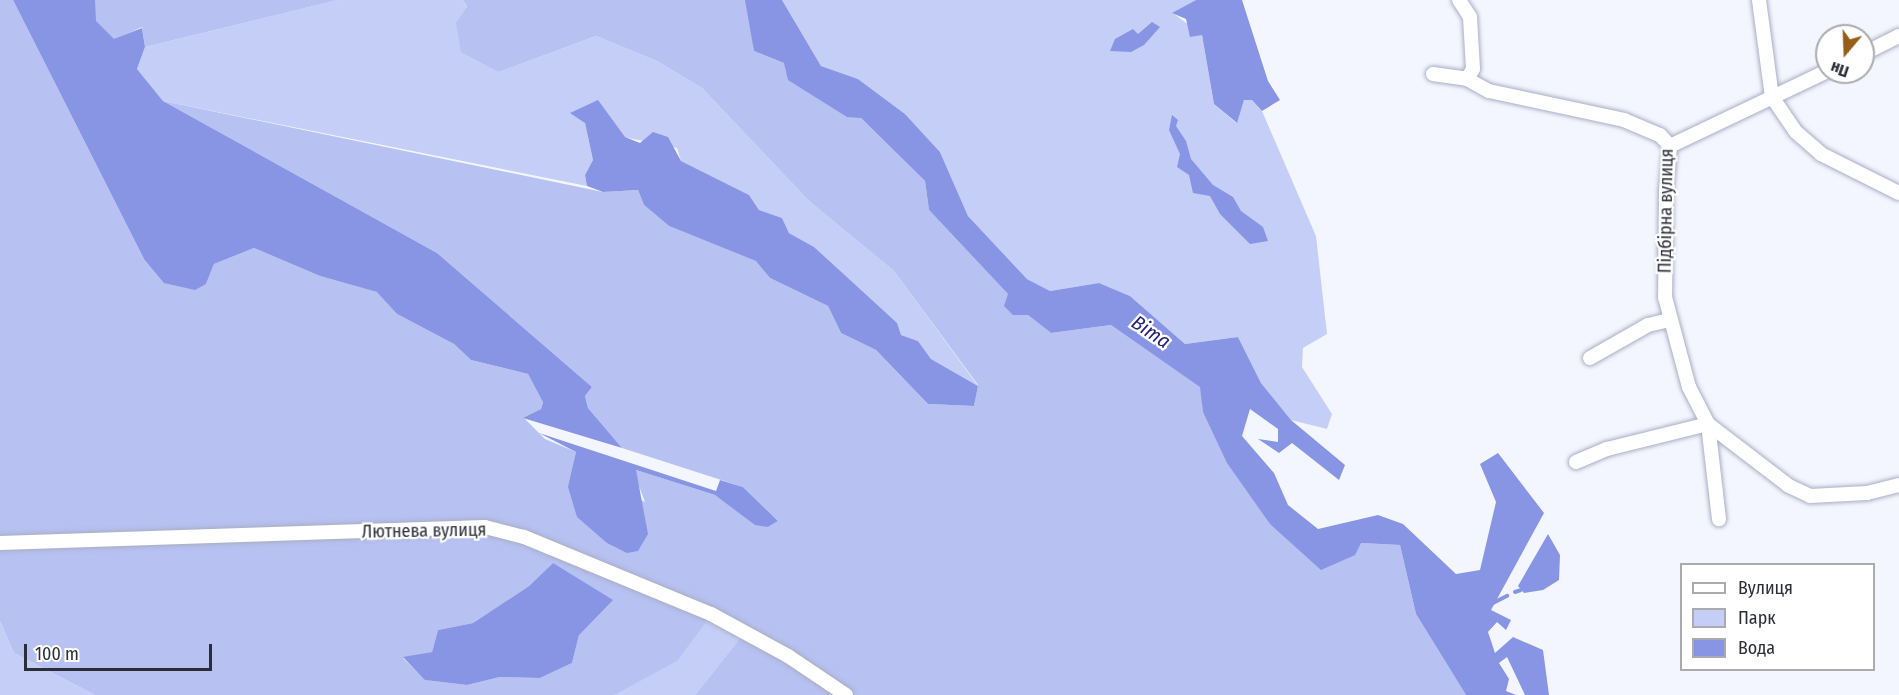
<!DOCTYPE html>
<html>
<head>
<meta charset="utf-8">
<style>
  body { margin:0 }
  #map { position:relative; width:1899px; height:695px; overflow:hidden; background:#f4f6ff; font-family:"Fira Sans Condensed",sans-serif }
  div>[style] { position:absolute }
  .green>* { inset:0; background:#c5cef7 }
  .forest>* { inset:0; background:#b7c1f2 }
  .water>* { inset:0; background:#8795e4 }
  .stream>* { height:4px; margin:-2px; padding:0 2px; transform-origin:2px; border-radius:2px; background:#8795e4 }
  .roads { filter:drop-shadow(0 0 2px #a9aec3) drop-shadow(0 0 2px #a9aec3) }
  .street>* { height:14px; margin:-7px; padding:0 7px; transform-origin:7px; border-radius:7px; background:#fff }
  span { translate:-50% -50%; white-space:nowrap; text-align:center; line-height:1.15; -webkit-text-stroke:4.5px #fff; paint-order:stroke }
  .street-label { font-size:18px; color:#2c2e37 }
  .water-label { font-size:20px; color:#23207a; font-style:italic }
  .legend { position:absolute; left:1680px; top:563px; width:195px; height:108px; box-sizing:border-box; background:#fff; border:2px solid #ababaf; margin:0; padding:8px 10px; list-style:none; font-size:18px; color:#2c2e37 }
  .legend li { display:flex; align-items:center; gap:12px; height:30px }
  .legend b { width:30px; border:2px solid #ababaf }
  .north { position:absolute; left:1815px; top:24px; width:60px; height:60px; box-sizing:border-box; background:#fff; border:2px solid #ababaf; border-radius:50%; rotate:199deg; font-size:16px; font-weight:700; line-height:24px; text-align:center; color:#2c2e37 }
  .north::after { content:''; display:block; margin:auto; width:21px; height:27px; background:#955d18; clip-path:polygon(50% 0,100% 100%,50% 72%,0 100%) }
  .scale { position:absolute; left:24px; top:644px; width:188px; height:27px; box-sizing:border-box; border:3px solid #2c2e37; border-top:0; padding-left:8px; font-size:18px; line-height:21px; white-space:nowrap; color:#2c2e37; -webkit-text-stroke:4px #fff; paint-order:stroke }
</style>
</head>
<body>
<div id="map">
  <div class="green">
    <i style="clip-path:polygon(338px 0,463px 0,499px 72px,596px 36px,657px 61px,702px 88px,809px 201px,894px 271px,978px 386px,931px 359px,918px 341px,901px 335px,814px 247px,789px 233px,782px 218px,759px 210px,749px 195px,681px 161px,677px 148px,624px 137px,598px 101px,585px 123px,593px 160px,585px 175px,587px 186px,163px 101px,137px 69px,145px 47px)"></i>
    <i style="clip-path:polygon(782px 0,1196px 0,1173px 13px,1202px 35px,1214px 104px,1236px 123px,1244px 100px,1252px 100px,1262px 111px,1316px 236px,1327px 334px,1303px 348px,1302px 367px,1332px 414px,1327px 429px,1291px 420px,1261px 383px,1238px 337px,1185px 344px,1130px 296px,1099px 283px,1050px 291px,1027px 279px,968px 216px,940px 152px,905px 114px,858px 79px,821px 66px)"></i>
    <i style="clip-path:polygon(711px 614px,745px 632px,695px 695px,614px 695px)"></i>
    <i style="clip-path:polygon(0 621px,14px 653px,95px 695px,0 695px)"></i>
  </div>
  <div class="forest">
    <i style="clip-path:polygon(evenodd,0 0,13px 0,144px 259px,206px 284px,214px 264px,254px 248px,320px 276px,378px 292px,397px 314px,454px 344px,471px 360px,528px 374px,543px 401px,541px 409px,524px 418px,545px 439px,576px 452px,574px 465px,645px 502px,635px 476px,636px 470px,715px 495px,768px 527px,778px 521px,743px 487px,622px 448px,588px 408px,585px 396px,592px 387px,437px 253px,163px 101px,603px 192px,638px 190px,644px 205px,669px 226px,757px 261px,770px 278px,828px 306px,841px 333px,876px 350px,928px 404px,974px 406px,978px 385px,894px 271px,809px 201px,702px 88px,657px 61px,596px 36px,499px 72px,461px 52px,456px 23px,467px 7px,463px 0,745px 0,749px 4px,754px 51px,784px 63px,861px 118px,925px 181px,929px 210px,1028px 315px,1051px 333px,1111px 325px,1201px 387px,1203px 412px,1270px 524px,1361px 543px,1400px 545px,1416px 614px,1466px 695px,695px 695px,745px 632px,712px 614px,677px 661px,614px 695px,95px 695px,14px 653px,0 621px,0 0,553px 563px,579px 635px,572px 663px,540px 678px,500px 677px,467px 685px,426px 680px,403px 658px,432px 652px,438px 630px,473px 623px,529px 586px,553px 563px)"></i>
    <i style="clip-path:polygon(95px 0,338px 0,145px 47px,142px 27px,114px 40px,95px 21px)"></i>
  </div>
  <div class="water">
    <i style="clip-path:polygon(13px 0,95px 0,96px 21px,114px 39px,142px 28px,145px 47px,137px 69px,163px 101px,437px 253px,592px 387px,585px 396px,588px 408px,622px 448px,523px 418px,541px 409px,543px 402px,528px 374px,471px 360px,454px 344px,397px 314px,377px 292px,320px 276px,254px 248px,214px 264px,206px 284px,195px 290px,164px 283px,144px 259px)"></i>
    <i style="clip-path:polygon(745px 0,782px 0,821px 66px,858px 79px,905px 114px,940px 152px,968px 216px,1027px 279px,1050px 291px,1099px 283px,1130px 296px,1185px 344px,1238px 337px,1261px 383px,1291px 420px,1345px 465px,1339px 480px,1292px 443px,1279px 453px,1258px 439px,1278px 442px,1278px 429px,1250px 409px,1242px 436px,1274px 473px,1288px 505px,1318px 529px,1378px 515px,1403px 524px,1456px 574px,1480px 570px,1496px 502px,1480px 464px,1498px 453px,1544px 513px,1491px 610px,1511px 620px,1506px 630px,1497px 622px,1488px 632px,1495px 653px,1513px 637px,1543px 650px,1549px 695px,1525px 695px,1507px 657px,1499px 663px,1509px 679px,1506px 691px,1516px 695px,1466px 695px,1416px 614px,1400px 545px,1361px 543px,1355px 555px,1321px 570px,1270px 524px,1227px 463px,1203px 412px,1200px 387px,1111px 325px,1051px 333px,1028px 315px,1013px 315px,1004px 306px,1008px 294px,929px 210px,925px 181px,861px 118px,847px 117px,788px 80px,784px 63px,754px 51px)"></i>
    <i style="clip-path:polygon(1196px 0,1242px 0,1268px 81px,1280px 100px,1262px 111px,1252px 100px,1244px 100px,1237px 123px,1214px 104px,1202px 35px,1190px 37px,1186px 19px,1172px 13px)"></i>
    <i style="clip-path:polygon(1152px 22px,1160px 27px,1144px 45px,1131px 52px,1110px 51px,1115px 39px,1133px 29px,1138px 34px)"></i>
    <i style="clip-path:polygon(598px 100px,625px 137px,640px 143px,653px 132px,668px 137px,681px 161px,749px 195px,759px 210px,782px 218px,789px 233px,814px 247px,897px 323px,901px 335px,918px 341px,931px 359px,978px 386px,974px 406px,928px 404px,876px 350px,841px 333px,828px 306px,770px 278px,756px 261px,669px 226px,644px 205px,638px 190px,603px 192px,587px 186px,585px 175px,593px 160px,585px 123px,570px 113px)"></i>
    <i style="clip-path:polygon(1172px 115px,1178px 120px,1176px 126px,1186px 141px,1191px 159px,1213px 185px,1233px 197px,1241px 211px,1263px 227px,1268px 241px,1250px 244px,1220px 214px,1210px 196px,1193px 193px,1189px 175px,1177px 167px,1180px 154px,1169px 130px)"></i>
    <i style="clip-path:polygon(539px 433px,716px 491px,720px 480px,743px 487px,778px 521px,768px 527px,755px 525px,715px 495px,636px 470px,648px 534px,638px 551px,627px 553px,607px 543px,577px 517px,568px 487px,576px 452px)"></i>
    <i style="clip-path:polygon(1548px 534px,1560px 555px,1559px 580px,1543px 590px,1524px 593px,1518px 586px)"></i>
    <i style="clip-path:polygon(553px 563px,613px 600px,579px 635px,572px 663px,540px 678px,500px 677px,467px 685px,425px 680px,403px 657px,432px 652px,438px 630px,473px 623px,529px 586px)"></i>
  </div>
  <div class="stream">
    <i style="left:1515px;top:592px;width:6px;rotate:-18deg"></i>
    <i style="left:1493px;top:603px;width:16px;rotate:-27deg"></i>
  </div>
  <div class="roads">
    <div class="street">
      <i style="left:1459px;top:0;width:20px;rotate:57deg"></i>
      <i style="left:1470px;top:17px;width:52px;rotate:86.7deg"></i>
      <i style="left:1473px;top:69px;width:12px;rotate:121deg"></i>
      <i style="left:1759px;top:0;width:98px;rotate:82.4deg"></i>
      <i style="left:1772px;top:97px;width:42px;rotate:55.6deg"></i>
      <i style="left:1796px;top:132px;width:33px;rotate:41deg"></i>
      <i style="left:1821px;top:154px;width:87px;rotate:26.6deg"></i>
      <i style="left:1863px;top:54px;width:40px;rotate:-26.6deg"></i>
      <i style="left:1433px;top:74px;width:34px;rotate:8deg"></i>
      <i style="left:1467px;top:79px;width:25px;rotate:29deg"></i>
      <i style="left:1489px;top:91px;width:138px;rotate:12.1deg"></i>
      <i style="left:1624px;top:120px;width:39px;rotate:23deg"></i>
      <i style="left:1660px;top:135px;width:15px;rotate:48deg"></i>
      <i style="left:1670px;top:146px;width:46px;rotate:95deg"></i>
      <i style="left:1666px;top:192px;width:105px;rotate:90.5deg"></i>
      <i style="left:1665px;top:297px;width:93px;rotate:75.1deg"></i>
      <i style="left:1689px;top:387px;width:42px;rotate:62.8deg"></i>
      <i style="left:1708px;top:424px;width:96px;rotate:83.4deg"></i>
      <i style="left:1670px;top:146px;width:174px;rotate:-25.5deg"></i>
      <i style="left:1590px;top:358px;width:67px;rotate:-29.6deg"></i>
      <i style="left:1648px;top:325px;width:22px;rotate:-13deg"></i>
      <i style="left:1708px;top:424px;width:102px;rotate:37.4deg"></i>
      <i style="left:1789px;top:486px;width:23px;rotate:25deg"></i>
      <i style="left:1810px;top:496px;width:57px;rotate:-3deg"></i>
      <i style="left:1867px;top:493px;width:33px;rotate:-14deg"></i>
      <i style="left:1576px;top:462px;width:34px;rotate:-23deg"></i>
      <i style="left:1607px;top:449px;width:104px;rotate:-13.9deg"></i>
      <i style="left:0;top:543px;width:485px;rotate:-1.9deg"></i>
      <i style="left:485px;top:527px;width:40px;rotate:14.4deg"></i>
      <i style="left:524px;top:537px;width:202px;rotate:22.4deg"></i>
      <i style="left:711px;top:614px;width:88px;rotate:28.6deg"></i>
      <i style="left:788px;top:656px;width:70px;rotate:33.9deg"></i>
    </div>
  </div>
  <div class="street-label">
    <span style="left:1666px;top:211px;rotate:-89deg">Підбірна вулиця</span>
    <span style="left:424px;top:531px;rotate:-1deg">Лютнева вулиця</span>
  </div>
  <div class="water-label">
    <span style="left:1151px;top:332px;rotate:34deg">Віта</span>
  </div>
  <ul class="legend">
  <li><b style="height:8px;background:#fff"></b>Вулиця</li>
  <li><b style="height:16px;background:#c5cef7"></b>Парк</li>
  <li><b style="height:16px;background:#8795e4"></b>Вода</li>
  </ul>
  <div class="north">Пн</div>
  <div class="scale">100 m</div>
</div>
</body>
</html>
